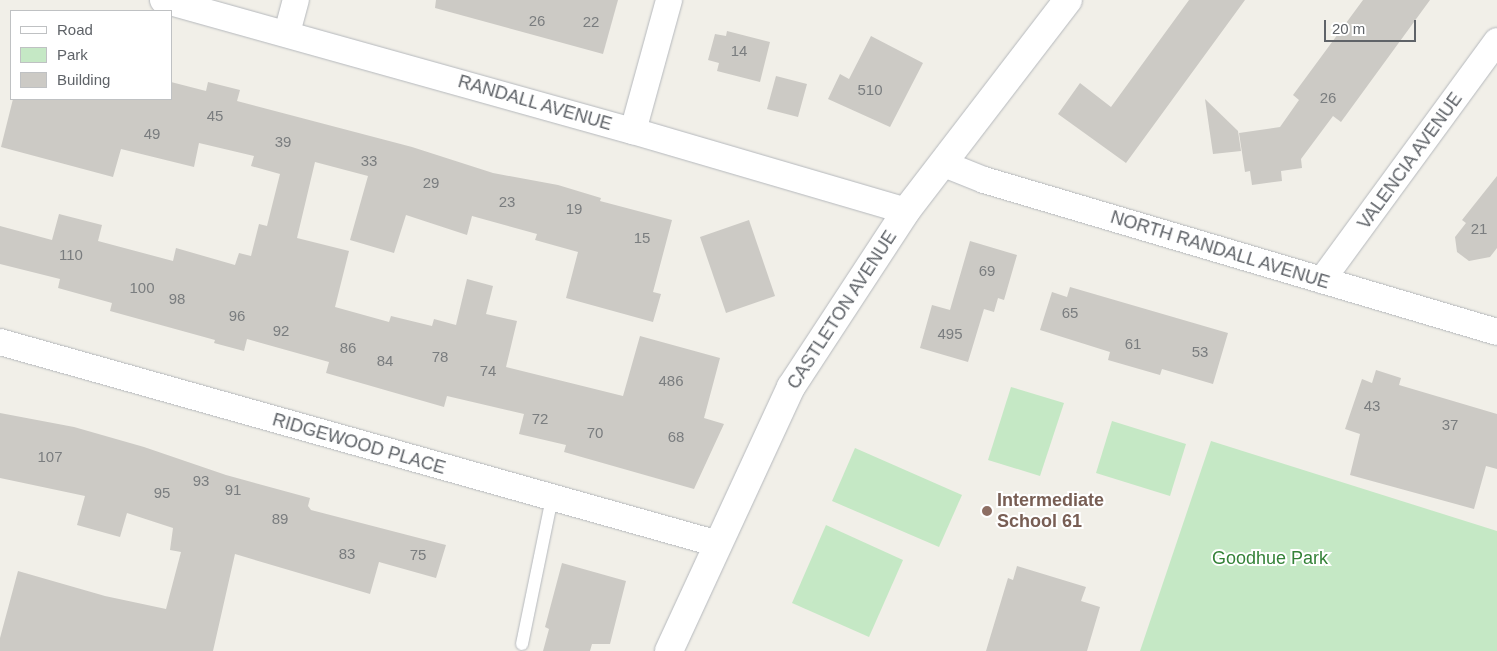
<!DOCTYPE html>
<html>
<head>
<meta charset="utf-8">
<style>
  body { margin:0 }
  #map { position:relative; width:1497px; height:651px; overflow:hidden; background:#f1efe8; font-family:Helvetica,sans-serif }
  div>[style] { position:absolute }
  .green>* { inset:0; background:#c5e8c5 }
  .building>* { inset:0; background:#cccac5 }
  .roads { filter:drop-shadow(0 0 1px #b5b8bc) drop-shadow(0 0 1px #b5b8bc) }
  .lane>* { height:12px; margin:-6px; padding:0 6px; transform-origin:6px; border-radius:6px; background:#fff }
  .street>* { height:26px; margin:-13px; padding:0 13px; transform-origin:13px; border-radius:13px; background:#fff }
  .secondary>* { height:28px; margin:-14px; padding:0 14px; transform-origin:14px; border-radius:14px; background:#fff }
  .dots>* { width:14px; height:14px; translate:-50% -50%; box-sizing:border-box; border:2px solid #fff; border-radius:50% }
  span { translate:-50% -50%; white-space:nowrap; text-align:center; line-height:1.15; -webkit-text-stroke:4px #fff; paint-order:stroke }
  .number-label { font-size:15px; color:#7a7d7f }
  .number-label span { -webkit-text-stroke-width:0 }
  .street-label { font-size:18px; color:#5f6368 }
  .education-label { font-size:18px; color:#785e54; font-weight:700 }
  .left { translate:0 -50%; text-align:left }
  .park-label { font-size:18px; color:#348238 }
  .legend { position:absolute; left:10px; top:10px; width:162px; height:90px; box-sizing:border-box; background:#fff; border:1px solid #bfc1c3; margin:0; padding:6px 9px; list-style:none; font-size:15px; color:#5f6368 }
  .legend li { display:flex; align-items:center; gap:10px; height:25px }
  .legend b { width:25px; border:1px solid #bfc1c3 }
  .scale { position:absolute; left:1324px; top:20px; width:92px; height:22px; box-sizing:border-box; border:2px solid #5f6368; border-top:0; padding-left:6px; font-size:15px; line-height:18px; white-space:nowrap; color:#5f6368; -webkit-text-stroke:4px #fff; paint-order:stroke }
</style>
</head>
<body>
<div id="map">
  <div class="green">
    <i style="clip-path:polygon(1011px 387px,1064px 403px,1040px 476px,988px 460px)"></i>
    <i style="clip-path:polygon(1112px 421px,1186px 444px,1170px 496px,1096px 473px)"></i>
    <i style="clip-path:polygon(1211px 441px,1497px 531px,1497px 651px,1140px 651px)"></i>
    <i style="clip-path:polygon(855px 448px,962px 495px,939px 547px,832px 501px)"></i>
    <i style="clip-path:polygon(826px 525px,903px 560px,869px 637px,792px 603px)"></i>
  </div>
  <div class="building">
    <i style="clip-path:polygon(436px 0,618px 0,603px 54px,435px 8px)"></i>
    <i style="clip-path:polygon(1189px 0,1245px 0,1126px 163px,1058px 114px,1080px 83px,1111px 107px)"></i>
    <i style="clip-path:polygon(1363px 0,1430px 0,1341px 122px,1333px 116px,1301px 159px,1302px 168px,1281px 171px,1282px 181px,1252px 185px,1250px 171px,1245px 172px,1239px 133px,1280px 127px,1299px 100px,1293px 95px)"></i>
    <i style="clip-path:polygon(727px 31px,770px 42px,760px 82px,717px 71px,719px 63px,708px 60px,715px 34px,726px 36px)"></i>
    <i style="clip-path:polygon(871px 36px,923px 63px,890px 127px,828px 99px,840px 74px,849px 79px)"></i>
    <i style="clip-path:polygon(776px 76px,807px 84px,798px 117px,767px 109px)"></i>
    <i style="clip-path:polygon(171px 82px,206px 91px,208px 82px,240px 90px,237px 101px,412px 147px,493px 173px,558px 185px,601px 198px,600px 201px,672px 220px,653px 292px,661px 294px,653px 322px,566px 298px,578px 252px,535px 240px,537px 234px,472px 216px,467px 235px,406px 215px,394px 253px,350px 240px,368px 176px,315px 162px,297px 238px,349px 251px,335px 307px,389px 322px,391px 316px,432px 326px,434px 319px,456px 325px,467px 279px,493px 286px,486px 314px,517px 321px,506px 367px,623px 396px,640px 336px,720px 358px,704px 418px,724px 424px,694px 489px,564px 452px,566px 445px,519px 434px,524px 414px,447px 396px,444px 407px,326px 373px,329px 362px,247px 339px,244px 351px,214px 343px,215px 340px,110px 311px,112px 303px,58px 288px,60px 279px,0 264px,0 226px,52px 240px,59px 214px,102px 225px,98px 241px,173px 261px,176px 248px,235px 265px,239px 253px,251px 256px,259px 224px,267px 226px,280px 174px,251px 166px,254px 156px,199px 143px,194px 167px,121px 149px,113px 177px,1px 147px,13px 99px,171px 99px)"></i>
    <i style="clip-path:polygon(1205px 99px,1238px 131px,1241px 151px,1213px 154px)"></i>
    <i style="clip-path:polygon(1497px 176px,1497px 248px,1490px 257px,1469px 261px,1457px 252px,1455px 237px,1466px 223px,1462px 220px)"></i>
    <i style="clip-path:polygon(749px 220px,775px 296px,726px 313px,700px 237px)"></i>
    <i style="clip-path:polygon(970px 241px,1017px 255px,1004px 300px,998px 298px,994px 312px,984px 309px,968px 362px,920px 348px,932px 305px,950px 310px)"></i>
    <i style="clip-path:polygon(1070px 287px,1228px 333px,1213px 384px,1162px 369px,1160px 375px,1108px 360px,1110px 352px,1040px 330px,1052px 292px,1067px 297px)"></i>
    <i style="clip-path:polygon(1376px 370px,1401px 378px,1399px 385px,1497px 414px,1497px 469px,1486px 466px,1474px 509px,1350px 475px,1360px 434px,1345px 429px,1362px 379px,1372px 383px)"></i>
    <i style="clip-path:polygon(0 413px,74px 427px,144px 447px,226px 475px,310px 498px,308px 506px,311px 510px,446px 545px,436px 578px,379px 562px,370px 594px,235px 554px,213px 651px,0 651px,0 638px,18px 571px,105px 596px,166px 609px,181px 552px,170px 550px,173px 528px,127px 513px,120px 537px,77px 525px,85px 496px,0 478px)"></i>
    <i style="clip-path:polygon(562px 563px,626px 581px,610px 644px,592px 644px,590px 651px,543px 651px,549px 629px,545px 627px)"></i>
    <i style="clip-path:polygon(1017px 566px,1086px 587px,1081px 601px,1100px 607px,1087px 651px,986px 651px,1008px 578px,1013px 580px)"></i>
  </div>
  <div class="roads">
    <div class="lane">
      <i style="left:522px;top:644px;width:149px;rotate:-78.4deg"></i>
    </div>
    <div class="street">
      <i style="left:163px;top:0;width:488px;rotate:15.6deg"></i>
      <i style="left:633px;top:131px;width:284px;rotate:16.3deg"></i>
      <i style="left:287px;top:33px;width:34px;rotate:-75deg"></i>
      <i style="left:633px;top:131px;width:136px;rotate:-74.6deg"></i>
      <i style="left:944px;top:164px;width:43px;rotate:21.8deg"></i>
      <i style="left:984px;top:180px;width:535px;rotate:16.5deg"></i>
      <i style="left:1322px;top:280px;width:296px;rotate:-53.8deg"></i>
      <i style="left:0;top:342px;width:746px;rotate:15.71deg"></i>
    </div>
    <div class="secondary">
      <i style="left:669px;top:651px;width:291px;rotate:-65.2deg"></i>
      <i style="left:791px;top:387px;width:210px;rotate:-56.8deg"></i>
      <i style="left:906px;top:211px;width:266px;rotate:-52.5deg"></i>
    </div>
  </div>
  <div class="dots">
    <i style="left:987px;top:511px;background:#8d6e63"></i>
  </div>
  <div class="number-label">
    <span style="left:537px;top:21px">26</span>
    <span style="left:591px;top:22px">22</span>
    <span style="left:739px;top:51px">14</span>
    <span style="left:870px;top:90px">510</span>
    <span style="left:1328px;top:98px">26</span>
    <span style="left:215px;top:116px">45</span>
    <span style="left:152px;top:134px">49</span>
    <span style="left:283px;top:142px">39</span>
    <span style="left:369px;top:161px">33</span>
    <span style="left:431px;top:183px">29</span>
    <span style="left:507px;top:202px">23</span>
    <span style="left:574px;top:209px">19</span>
    <span style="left:1479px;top:229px">21</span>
    <span style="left:642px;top:238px">15</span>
    <span style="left:71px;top:255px">110</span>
    <span style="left:987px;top:271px">69</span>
    <span style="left:142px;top:288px">100</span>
    <span style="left:177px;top:299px">98</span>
    <span style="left:1070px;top:313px">65</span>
    <span style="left:237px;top:316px">96</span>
    <span style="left:281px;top:331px">92</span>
    <span style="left:950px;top:334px">495</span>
    <span style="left:1133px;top:344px">61</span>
    <span style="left:348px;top:348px">86</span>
    <span style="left:1200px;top:352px">53</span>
    <span style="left:440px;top:357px">78</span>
    <span style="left:385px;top:361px">84</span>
    <span style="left:488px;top:371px">74</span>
    <span style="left:671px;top:381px">486</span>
    <span style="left:1372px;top:406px">43</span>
    <span style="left:540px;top:419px">72</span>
    <span style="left:1450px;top:425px">37</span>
    <span style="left:595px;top:433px">70</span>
    <span style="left:676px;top:437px">68</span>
    <span style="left:50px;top:457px">107</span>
    <span style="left:201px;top:481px">93</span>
    <span style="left:233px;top:490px">91</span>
    <span style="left:162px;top:493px">95</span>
    <span style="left:280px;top:519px">89</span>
    <span style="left:347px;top:554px">83</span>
    <span style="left:418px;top:555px">75</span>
  </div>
  <div class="street-label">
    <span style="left:535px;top:103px;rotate:16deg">RANDALL AVENUE</span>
    <span style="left:1410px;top:161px;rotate:-54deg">VALENCIA AVENUE</span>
    <span style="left:1220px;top:250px;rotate:17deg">NORTH RANDALL AVENUE</span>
    <span style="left:842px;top:310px;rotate:-57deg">CASTLETON AVENUE</span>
    <span style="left:359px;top:444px;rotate:16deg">RIDGEWOOD PLACE</span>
  </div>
  <div class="education-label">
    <span class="left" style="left:997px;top:511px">Intermediate<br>School 61</span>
  </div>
  <div class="park-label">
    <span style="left:1270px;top:558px">Goodhue Park</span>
  </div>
  <ul class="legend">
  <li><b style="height:6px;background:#fff"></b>Road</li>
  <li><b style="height:14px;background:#c5e8c5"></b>Park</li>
  <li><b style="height:14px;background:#cccac5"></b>Building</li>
  </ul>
  <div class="scale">20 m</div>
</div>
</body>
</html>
